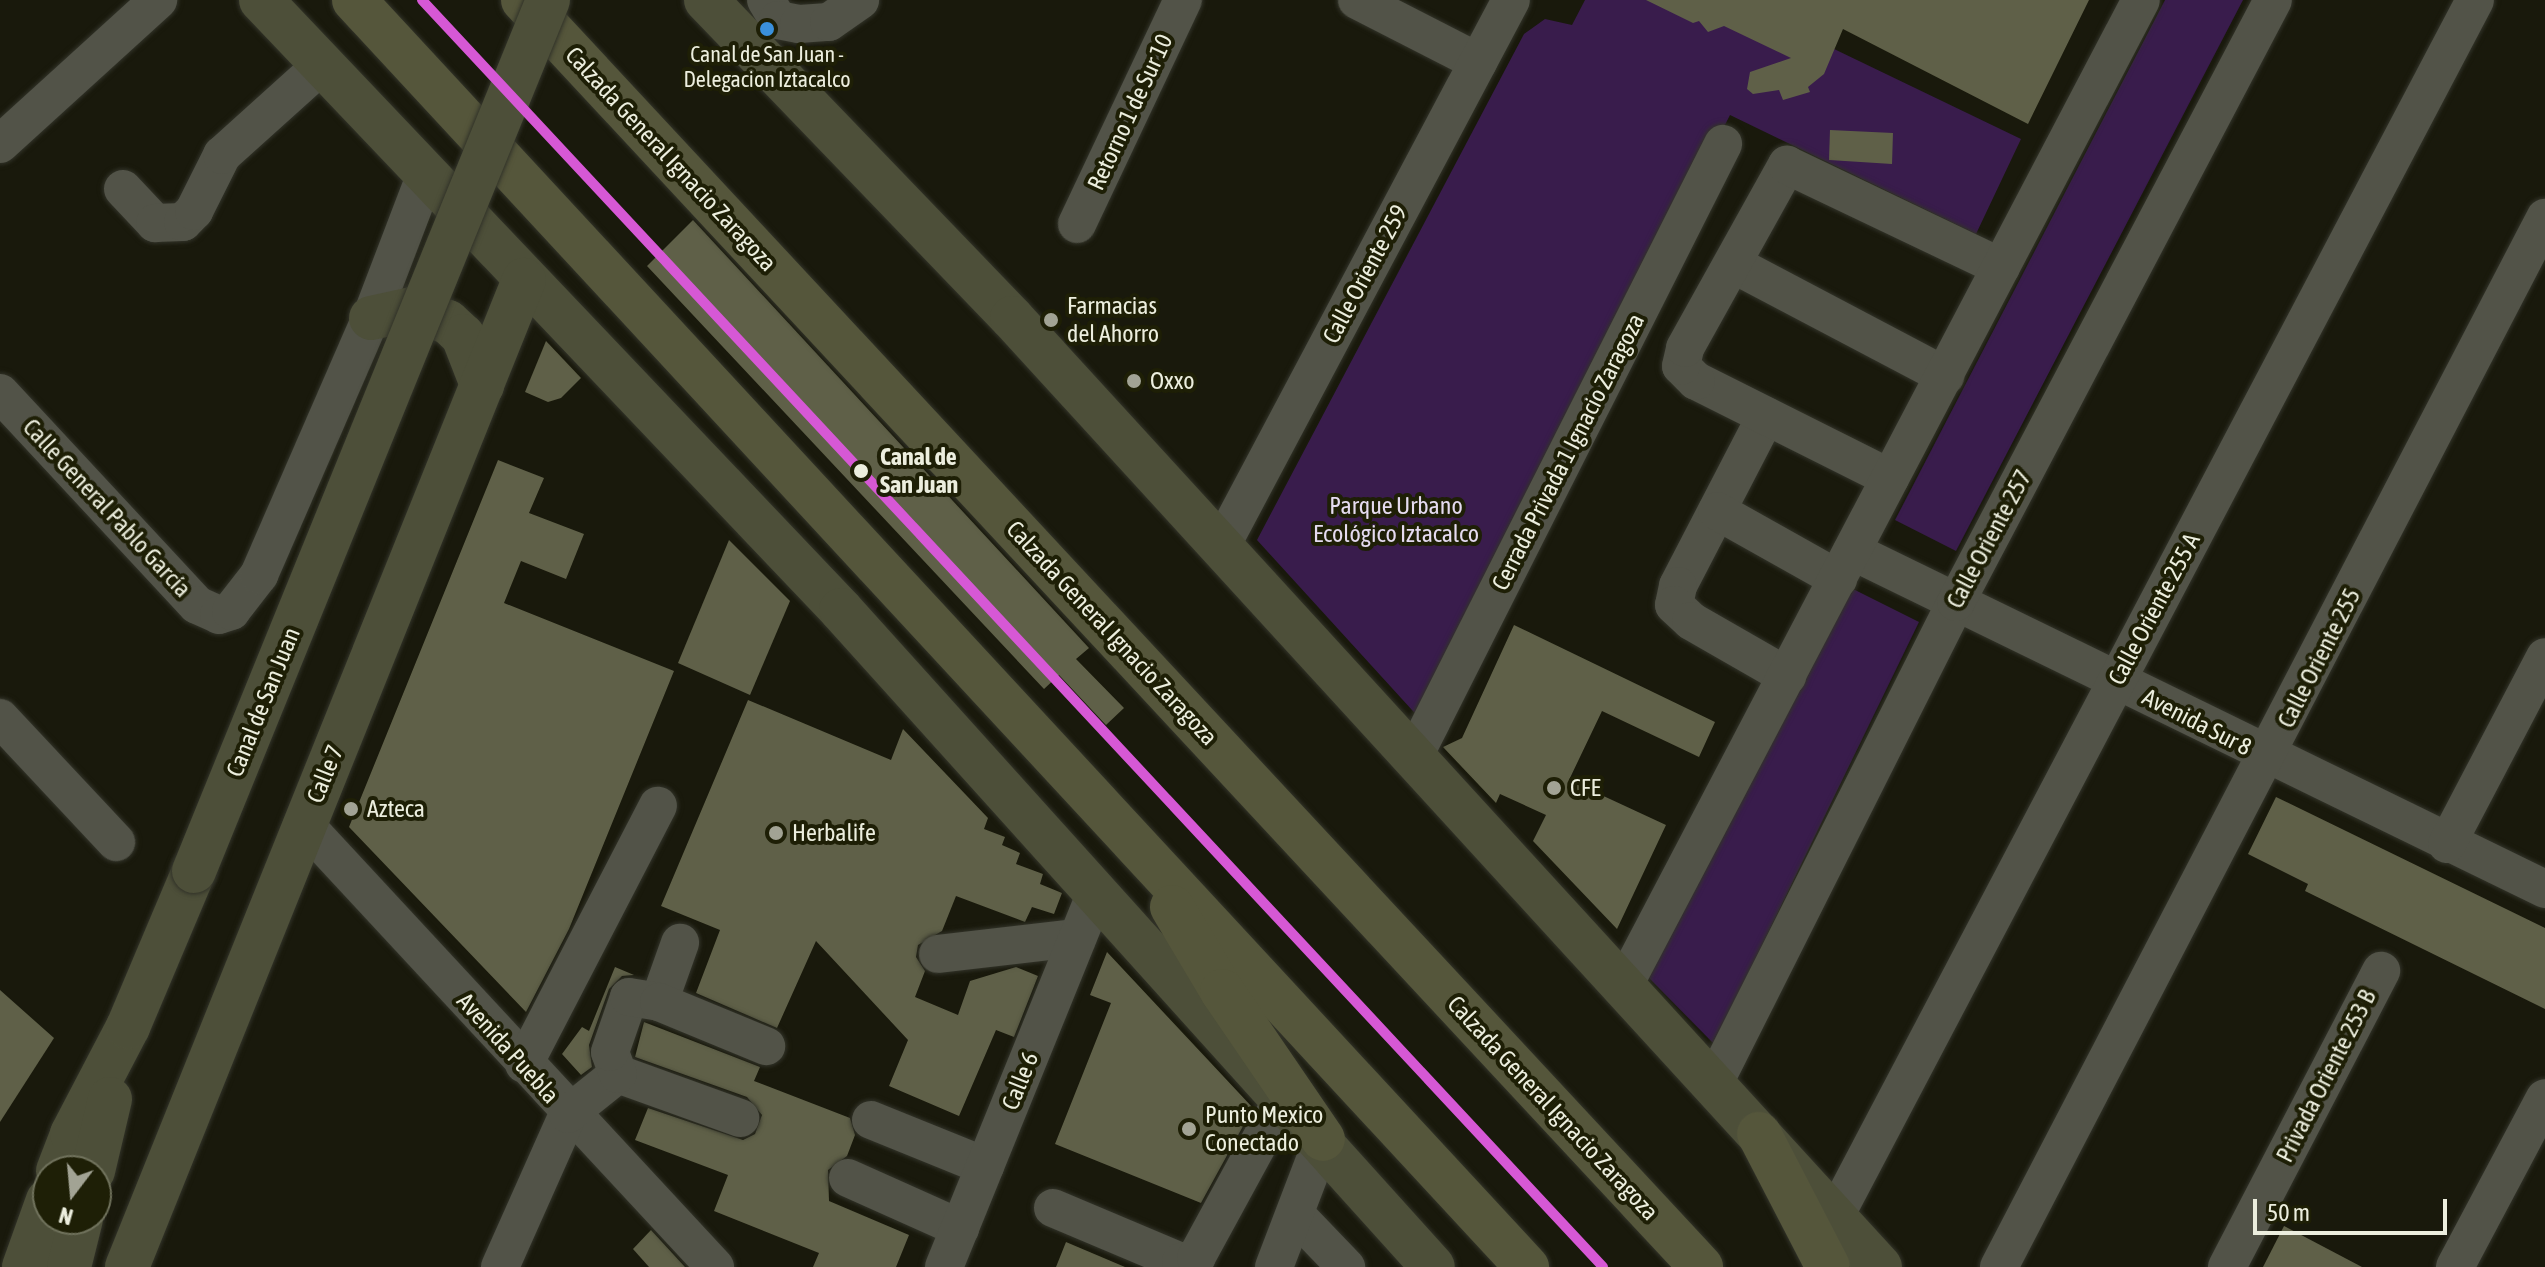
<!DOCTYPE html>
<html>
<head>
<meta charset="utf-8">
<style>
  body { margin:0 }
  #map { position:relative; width:2545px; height:1267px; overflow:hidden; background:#19190c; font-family:"Asap Condensed",sans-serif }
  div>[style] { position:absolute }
  .green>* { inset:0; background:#391c4c }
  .building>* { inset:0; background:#5f6048 }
  .roads { filter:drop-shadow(0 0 2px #323329) drop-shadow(0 0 2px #323329) }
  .minor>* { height:38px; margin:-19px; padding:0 19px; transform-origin:19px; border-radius:19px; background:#525348 }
  .major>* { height:44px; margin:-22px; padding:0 22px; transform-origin:22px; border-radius:22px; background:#4d4f39 }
  .highway>* { height:44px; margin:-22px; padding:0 22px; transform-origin:22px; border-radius:22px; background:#55563b }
  .bridges { filter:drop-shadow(0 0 2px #323329) drop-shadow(0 0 2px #323329) }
  .major-bridge>* { height:44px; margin:-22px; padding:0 22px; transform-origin:22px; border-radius:22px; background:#4d4f39 }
  .metro-1>* { height:10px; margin:-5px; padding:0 5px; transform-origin:5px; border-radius:5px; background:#d658d5 }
  .dots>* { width:22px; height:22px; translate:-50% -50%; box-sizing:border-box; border:4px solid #1e1f06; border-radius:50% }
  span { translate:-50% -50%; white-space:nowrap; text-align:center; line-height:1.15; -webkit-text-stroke:8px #1e1f06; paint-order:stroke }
  .bus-label { font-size:22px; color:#eceede }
  .street-label { font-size:24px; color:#eceede }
  .poi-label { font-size:24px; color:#eceede }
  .left { translate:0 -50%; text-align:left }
  .stop-label { font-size:24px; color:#eceede; font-weight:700 }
  .park-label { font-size:24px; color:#e5dbf0 }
  .north { position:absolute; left:32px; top:1155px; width:80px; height:80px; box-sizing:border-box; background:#1e1f06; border:2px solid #70725c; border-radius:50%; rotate:196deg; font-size:22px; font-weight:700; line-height:32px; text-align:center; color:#eceede }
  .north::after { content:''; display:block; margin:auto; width:28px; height:36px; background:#a2a394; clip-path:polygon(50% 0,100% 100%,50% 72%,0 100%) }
  .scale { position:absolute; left:2253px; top:1199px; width:194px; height:36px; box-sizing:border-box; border:4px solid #eceede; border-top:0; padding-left:10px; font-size:24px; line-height:28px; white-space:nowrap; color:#eceede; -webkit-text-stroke:6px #1e1f06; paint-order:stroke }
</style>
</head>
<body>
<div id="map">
  <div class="green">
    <i style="clip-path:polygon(1585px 0,1732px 0,2021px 139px,1976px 234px,1730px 115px,1422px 721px,1257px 540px,1524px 34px,1545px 19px,1572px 25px)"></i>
    <i style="clip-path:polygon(2165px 0,2243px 0,1956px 551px,1895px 520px)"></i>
    <i style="clip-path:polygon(1843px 584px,1919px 622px,1714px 1044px,1649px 978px)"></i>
  </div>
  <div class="building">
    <i style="clip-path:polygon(1646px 0,2089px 0,2028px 124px,1843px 29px,1824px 74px,1808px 87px,1810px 92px,1783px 100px,1779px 90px,1753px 94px,1747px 89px,1750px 72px,1791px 58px,1724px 26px,1708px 32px,1699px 21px,1693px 23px)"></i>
    <i style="clip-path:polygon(1830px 130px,1893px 133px,1892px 164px,1829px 160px)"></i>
    <i style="clip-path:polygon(693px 220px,1089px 648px,1076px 659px,1124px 708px,1106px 725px,1059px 675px,1044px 689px,647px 266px)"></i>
    <i style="clip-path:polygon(546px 341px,581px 378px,561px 398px,548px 402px,525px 392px)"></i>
    <i style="clip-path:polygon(498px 460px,544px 478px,529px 513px,584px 534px,566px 579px,521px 561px,504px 603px,674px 671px,569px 929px,526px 1012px,349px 827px)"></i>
    <i style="clip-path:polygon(729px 540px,790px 601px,750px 695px,678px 663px)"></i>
    <i style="clip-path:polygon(1514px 625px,1715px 722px,1699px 757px,1602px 711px,1569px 780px,1666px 825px,1617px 929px,1533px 841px,1546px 815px,1500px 794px,1496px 803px,1443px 747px,1462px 738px)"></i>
    <i style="clip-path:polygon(748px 700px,891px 760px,903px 729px,988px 818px,984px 829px,1005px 837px,1002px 845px,1020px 853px,1016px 864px,1043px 874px,1040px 884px,1062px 893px,1054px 914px,1032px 907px,1025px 922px,956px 896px,942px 931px,918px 945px,916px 957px,925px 971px,915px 997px,958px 1015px,970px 981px,1016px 967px,1038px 976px,1014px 1037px,996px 1030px,959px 1116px,889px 1086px,908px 1040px,816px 941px,777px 1028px,696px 993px,720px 930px,661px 906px)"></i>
    <i style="clip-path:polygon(2276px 797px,2545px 928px,2545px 1009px,2305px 891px,2308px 884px,2248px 854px)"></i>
    <i style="clip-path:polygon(1107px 952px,1253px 1108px,1201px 1203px,1055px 1144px,1111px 1003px,1090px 995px)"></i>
    <i style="clip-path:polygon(615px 967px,634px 975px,622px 976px,609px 989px,589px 1045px,592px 1067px,581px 1075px,562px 1054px,582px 1027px,589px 1031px)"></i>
    <i style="clip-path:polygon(0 990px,54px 1038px,0 1122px)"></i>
    <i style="clip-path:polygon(644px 1022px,760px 1067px,754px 1081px,850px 1118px,855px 1135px,847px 1156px,828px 1170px,829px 1201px,909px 1235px,896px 1267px,813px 1267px,819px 1253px,714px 1211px,728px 1175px,635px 1140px,648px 1108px,743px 1140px,755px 1134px,762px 1115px,747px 1097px,635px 1057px)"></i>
    <i style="clip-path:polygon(2284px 1226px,2362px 1267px,2263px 1267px)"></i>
    <i style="clip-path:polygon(651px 1230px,685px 1267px,649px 1267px,633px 1249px)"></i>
    <i style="clip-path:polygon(1066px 1242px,1125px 1267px,1056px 1267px)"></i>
  </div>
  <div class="roads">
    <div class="minor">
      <i style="left:766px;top:0;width:23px;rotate:59deg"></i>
      <i style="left:778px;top:20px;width:21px;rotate:11deg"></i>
      <i style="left:799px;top:24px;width:30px;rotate:-4deg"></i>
      <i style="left:829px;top:22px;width:38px;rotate:-35deg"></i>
      <i style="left:1357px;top:0;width:136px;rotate:27.1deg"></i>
      <i style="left:0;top:144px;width:214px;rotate:-42.3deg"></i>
      <i style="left:123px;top:189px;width:47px;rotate:46.7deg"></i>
      <i style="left:155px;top:223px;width:28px;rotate:-2deg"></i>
      <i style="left:183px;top:222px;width:16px;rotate:-45deg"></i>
      <i style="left:194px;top:211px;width:63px;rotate:-63.4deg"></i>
      <i style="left:222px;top:155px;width:135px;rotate:-42deg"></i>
      <i style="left:1077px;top:224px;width:248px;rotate:-64.7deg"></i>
      <i style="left:1733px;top:264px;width:240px;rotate:27.8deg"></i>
      <i style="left:0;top:393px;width:289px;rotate:47.1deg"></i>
      <i style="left:197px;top:605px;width:24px;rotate:24deg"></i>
      <i style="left:219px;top:615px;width:13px;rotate:-18deg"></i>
      <i style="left:231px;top:611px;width:46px;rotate:-52.1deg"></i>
      <i style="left:259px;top:575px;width:280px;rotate:-66.5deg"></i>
      <i style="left:371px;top:318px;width:154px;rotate:-69.1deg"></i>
      <i style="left:1766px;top:416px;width:191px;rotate:117.4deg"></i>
      <i style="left:1678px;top:586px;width:19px;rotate:102deg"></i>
      <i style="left:1674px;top:605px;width:23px;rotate:43deg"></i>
      <i style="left:1691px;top:621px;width:111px;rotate:29.8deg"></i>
      <i style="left:1890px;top:478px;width:217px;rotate:-153.4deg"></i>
      <i style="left:1696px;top:381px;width:21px;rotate:-135deg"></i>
      <i style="left:1681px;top:366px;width:18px;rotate:-77deg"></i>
      <i style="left:1685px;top:348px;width:210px;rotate:-60.9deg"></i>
      <i style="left:1787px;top:165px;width:237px;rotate:25.5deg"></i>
      <i style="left:1717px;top:511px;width:139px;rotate:29.3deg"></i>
      <i style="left:1220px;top:548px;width:620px;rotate:-62.03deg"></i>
      <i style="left:1852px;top:551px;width:771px;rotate:26deg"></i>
      <i style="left:0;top:718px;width:170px;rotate:46.9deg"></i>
      <i style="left:1413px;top:758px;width:688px;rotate:-63.21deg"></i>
      <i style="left:305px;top:825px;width:603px;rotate:47.15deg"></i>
      <i style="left:2447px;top:844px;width:211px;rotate:-62.3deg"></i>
      <i style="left:938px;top:954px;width:140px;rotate:-6.6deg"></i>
      <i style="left:1624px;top:985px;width:1112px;rotate:-62.31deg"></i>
      <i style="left:659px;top:1002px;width:63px;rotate:-70.4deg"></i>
      <i style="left:524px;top:1064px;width:291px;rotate:-62.6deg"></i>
      <i style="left:618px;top:1074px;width:130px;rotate:19.8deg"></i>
      <i style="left:1714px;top:1083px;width:538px;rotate:-63.29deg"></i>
      <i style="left:1956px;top:602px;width:680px;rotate:-62.23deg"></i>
      <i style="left:871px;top:1120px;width:123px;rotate:22deg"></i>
      <i style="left:848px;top:1178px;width:123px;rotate:24.1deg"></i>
      <i style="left:1053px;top:1208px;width:139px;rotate:22.9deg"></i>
      <i style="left:1181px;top:1262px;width:16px;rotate:-15deg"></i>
      <i style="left:1196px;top:1258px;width:180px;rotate:-61.4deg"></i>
      <i style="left:1295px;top:1214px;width:74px;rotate:46.1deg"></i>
      <i style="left:1834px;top:1218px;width:1376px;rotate:-62.24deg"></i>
      <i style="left:500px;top:1267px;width:167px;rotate:-66deg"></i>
      <i style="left:568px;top:1114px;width:64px;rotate:-38.7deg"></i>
      <i style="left:618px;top:1074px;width:23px;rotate:-110deg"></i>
      <i style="left:610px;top:1052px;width:58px;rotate:-70.9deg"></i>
      <i style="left:629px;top:997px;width:30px;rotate:9deg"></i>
      <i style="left:659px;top:1002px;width:116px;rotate:22.4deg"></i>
      <i style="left:944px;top:1267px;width:401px;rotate:-67.9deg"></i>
      <i style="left:1274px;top:1267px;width:137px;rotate:-69.1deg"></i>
      <i style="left:1999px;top:1267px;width:1183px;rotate:-62.5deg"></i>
      <i style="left:2227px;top:1267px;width:334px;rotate:-62.5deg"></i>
      <i style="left:2455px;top:1267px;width:191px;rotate:-62deg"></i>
    </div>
    <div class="major">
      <i style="left:261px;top:0;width:842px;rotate:46.44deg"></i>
      <i style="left:841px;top:610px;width:884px;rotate:47.98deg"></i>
      <i style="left:706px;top:0;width:441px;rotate:46.1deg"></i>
      <i style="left:1012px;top:318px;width:1286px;rotate:47.55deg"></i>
      <i style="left:371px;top:318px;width:42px;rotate:-12.4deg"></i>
      <i style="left:412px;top:309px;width:38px;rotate:20deg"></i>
      <i style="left:448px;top:322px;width:21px;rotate:43deg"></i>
      <i style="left:463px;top:336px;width:53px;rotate:68.8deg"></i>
      <i style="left:58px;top:1171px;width:40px;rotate:-69deg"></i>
      <i style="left:72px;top:1134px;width:121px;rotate:-62.4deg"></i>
      <i style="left:128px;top:1027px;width:169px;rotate:-67.1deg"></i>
      <i style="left:93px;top:1171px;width:74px;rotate:-76.7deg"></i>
      <i style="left:24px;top:1267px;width:71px;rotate:-70.3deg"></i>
      <i style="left:69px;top:1267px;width:49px;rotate:-76deg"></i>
      <i style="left:127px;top:1267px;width:1064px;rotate:-68.09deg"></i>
    </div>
    <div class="highway">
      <i style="left:354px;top:0;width:1727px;rotate:47.21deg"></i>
      <i style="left:523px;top:0;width:1730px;rotate:47.08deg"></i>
      <i style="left:1172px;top:907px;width:98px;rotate:59.2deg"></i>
      <i style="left:1222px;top:991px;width:179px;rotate:55.7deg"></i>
      <i style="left:1759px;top:1134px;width:150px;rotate:62.6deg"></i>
    </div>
  </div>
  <div class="bridges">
    <div class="major-bridge">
      <i style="left:194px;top:871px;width:940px;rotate:-67.88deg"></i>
    </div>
  </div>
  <div class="metro-1">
    <i style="left:422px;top:0;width:1732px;rotate:47.01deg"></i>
  </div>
  <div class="dots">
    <i style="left:767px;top:29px;background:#3a90db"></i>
    <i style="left:1051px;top:320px;background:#a2a394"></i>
    <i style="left:1134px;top:381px;background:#a2a394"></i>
    <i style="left:861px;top:471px;background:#eceede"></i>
    <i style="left:1554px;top:788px;background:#a2a394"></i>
    <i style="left:351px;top:809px;background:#a2a394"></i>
    <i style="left:776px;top:833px;background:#a2a394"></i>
    <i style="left:1189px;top:1129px;background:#a2a394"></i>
  </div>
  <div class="bus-label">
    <span style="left:767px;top:67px">Canal de San Juan -<br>Delegacion Iztacalco</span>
  </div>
  <div class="street-label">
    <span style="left:1130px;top:112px;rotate:-65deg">Retorno 1 de Sur 10</span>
    <span style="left:671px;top:159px;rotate:47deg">Calzada General Ignacio Zaragoza</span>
    <span style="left:1365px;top:274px;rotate:-62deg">Calle Oriente 259</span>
    <span style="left:1568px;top:452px;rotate:-63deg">Cerrada Privada 1 Ignacio Zaragoza</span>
    <span style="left:107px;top:508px;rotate:47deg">Calle General Pablo García</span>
    <span style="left:1989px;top:539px;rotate:-62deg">Calle Oriente 257</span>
    <span style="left:2154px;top:609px;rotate:-62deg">Calle Oriente 255 A</span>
    <span style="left:1112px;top:633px;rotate:47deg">Calzada General Ignacio Zaragoza</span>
    <span style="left:2319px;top:658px;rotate:-63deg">Calle Oriente 255</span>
    <span style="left:263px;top:702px;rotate:-68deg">Canal de San Juan</span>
    <span style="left:2197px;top:722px;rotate:27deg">Avenida Sur 8</span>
    <span style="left:325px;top:774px;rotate:-68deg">Calle 7</span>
    <span style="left:508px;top:1048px;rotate:48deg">Avenida Puebla</span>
    <span style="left:2326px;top:1076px;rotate:-63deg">Privada Oriente 253 B</span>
    <span style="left:1020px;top:1081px;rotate:-68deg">Calle 6</span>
    <span style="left:1553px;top:1108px;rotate:47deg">Calzada General Ignacio Zaragoza</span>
  </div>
  <div class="poi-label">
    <span class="left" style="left:1067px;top:320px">Farmacias<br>del Ahorro</span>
    <span class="left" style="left:1150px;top:381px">Oxxo</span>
    <span class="left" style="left:1570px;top:788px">CFE</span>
    <span class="left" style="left:367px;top:809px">Azteca</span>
    <span class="left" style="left:792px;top:833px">Herbalife</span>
    <span class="left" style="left:1205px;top:1129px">Punto Mexico<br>Conectado</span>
  </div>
  <div class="stop-label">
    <span class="left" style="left:880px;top:471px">Canal de<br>San Juan</span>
  </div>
  <div class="park-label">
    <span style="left:1396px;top:520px">Parque Urbano<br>Ecológico Iztacalco</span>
  </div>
  <div class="north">N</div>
  <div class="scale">50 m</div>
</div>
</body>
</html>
